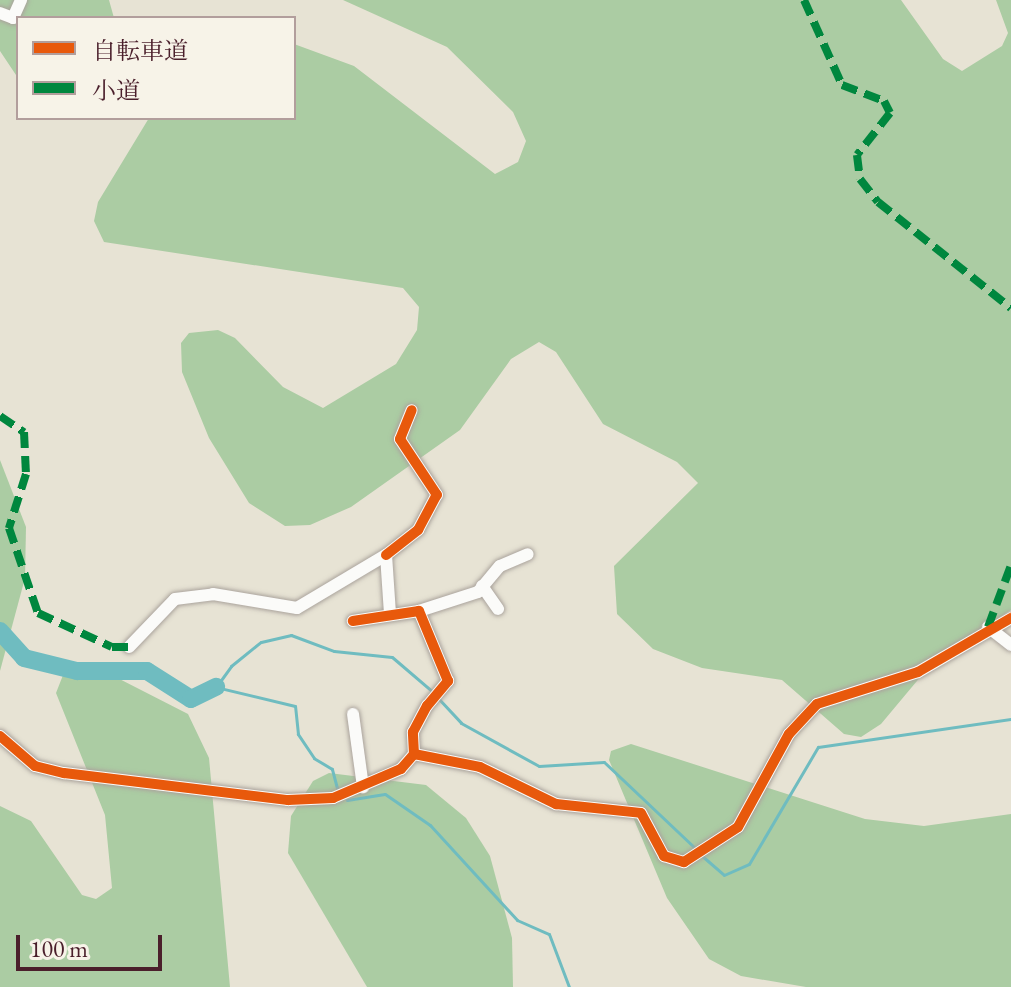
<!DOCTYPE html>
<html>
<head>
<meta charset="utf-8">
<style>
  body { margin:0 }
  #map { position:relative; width:1011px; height:987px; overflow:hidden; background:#e7e3d4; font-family:"EB Garamond","Noto Serif JP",serif }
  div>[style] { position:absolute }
  .forest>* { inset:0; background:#abcca3 }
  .stream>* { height:3px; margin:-1.5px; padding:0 1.5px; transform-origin:1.5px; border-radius:1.5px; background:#6fbcc0 }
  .river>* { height:18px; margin:-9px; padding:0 9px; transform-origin:9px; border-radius:9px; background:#6fbcc0 }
  .roads { filter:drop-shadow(0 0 2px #aaa39c) drop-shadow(0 0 2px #aaa39c) }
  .minor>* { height:12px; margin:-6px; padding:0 6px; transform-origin:6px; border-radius:6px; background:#fbfbf9 }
  .quiet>* { height:8px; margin-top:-4px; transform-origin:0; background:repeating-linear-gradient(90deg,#00873e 0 16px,transparent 0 24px) }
  .cycleway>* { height:10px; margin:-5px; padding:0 5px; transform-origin:5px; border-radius:5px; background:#e8590c }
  span { translate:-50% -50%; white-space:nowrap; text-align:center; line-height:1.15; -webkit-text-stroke:7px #f7f3e8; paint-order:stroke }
  .legend { position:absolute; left:16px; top:16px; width:280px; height:104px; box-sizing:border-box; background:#f7f3e8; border:2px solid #b29e9c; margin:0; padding:10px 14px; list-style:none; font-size:24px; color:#4a1f2b }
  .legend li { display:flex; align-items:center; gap:16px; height:40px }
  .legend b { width:40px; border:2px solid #b29e9c }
  .scale { position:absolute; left:16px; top:935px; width:146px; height:36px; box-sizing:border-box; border:4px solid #4a1f2b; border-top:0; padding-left:10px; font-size:24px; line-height:28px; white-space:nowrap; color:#4a1f2b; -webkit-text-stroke:6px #f7f3e8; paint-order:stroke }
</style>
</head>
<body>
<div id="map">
  <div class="forest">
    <i style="clip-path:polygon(0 0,109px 0,114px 18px,18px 18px,18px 78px,0 51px)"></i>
    <i style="clip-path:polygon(343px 0,901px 0,943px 59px,962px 71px,1002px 46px,1008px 33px,996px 0,1011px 0,1011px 610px,937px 657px,881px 724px,861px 737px,844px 734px,782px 680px,702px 668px,653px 649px,617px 614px,614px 566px,698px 483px,677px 462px,603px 424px,556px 352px,539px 342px,511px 359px,460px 430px,351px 507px,310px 525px,285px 526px,249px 503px,209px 438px,182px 372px,181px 343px,189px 333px,218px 330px,235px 338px,283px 387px,323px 408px,396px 364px,417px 330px,419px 307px,403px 288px,104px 242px,94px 221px,98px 202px,149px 118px,294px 118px,294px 44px,354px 66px,495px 174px,518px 162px,526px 141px,513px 112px,447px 47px)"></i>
    <i style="clip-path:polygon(0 460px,26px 527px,25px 578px,0 671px)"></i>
    <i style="clip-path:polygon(96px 667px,188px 714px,209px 758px,230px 987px,0 987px,0 806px,31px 821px,82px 895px,96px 899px,112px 888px,105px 815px,56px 693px,65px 670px)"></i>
    <i style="clip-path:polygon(631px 744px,865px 819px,924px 826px,1011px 814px,1011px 987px,806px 987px,741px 976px,709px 959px,667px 898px,609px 760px,611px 751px)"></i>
    <i style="clip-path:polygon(329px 773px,426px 785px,466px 818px,490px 856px,512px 938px,513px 987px,367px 987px,288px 853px,291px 816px,313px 781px)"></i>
  </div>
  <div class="stream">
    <i style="left:438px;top:698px;width:34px;rotate:47deg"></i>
    <i style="left:461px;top:723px;width:89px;rotate:28.9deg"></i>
    <i style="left:539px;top:766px;width:65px;rotate:-3.5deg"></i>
    <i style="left:604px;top:762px;width:127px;rotate:43.4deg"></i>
    <i style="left:337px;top:788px;width:20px;rotate:-105deg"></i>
    <i style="left:332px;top:769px;width:21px;rotate:-149deg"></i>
    <i style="left:314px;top:758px;width:29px;rotate:-124deg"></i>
    <i style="left:298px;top:734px;width:28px;rotate:-96deg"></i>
    <i style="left:295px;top:706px;width:81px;rotate:-166.5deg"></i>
    <i style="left:216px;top:687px;width:26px;rotate:-54deg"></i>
    <i style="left:231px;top:666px;width:38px;rotate:-39deg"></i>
    <i style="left:261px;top:642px;width:31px;rotate:-13deg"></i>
    <i style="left:291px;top:635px;width:46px;rotate:20.4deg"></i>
    <i style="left:334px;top:651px;width:58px;rotate:5.9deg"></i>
    <i style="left:392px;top:657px;width:54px;rotate:40.5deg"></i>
    <i style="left:347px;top:800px;width:38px;rotate:-9deg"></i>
    <i style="left:385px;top:794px;width:55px;rotate:34.6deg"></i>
    <i style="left:430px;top:825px;width:129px;rotate:47.5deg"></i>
    <i style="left:517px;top:920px;width:35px;rotate:24deg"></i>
    <i style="left:549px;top:934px;width:57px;rotate:69.3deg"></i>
    <i style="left:701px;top:855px;width:30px;rotate:41deg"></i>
    <i style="left:724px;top:875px;width:27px;rotate:-24deg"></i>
    <i style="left:749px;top:864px;width:136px;rotate:-59.5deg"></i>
    <i style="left:818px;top:747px;width:195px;rotate:-8.3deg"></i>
  </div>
  <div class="river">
    <i style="left:0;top:631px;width:36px;rotate:48deg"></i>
    <i style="left:24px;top:658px;width:55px;rotate:13.8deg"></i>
    <i style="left:77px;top:671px;width:70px"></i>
    <i style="left:147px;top:671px;width:52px;rotate:32.5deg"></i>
    <i style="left:191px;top:699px;width:28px;rotate:-26deg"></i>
  </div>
  <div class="roads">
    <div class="minor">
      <i style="left:0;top:13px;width:14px;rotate:21deg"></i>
      <i style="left:13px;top:18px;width:20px;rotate:-66deg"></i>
      <i style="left:386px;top:555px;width:41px;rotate:-38deg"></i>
      <i style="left:418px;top:530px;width:40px;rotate:-62deg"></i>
      <i style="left:437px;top:495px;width:67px;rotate:-123.5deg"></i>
      <i style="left:400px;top:439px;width:31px;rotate:-68deg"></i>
      <i style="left:482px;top:586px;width:28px;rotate:55deg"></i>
      <i style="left:419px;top:611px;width:62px;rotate:-17.9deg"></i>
      <i style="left:478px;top:592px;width:34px;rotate:-50deg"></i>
      <i style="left:500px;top:566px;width:30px;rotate:-23deg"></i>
      <i style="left:988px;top:627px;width:29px;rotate:38deg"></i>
      <i style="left:129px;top:647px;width:66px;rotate:-46.2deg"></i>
      <i style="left:175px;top:599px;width:38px;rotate:-7deg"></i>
      <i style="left:213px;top:594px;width:85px;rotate:9.5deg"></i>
      <i style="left:297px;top:608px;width:104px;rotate:-30.8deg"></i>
      <i style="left:386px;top:555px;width:58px;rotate:86.1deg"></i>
      <i style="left:353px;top:714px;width:74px;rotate:82.2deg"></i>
      <i style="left:0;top:736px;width:46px;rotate:40.6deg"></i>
      <i style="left:35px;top:766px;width:30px;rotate:14deg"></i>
      <i style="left:64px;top:773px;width:226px;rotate:6.9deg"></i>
      <i style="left:288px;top:800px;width:45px;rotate:-2.5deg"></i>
      <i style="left:333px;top:798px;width:74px;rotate:-23.1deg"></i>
      <i style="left:401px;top:769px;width:20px;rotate:-49deg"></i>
      <i style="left:414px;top:754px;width:22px;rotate:-93deg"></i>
      <i style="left:413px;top:732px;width:30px;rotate:-62deg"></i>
      <i style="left:427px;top:706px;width:33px;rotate:-50deg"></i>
      <i style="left:448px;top:681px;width:76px;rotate:-112.5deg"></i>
      <i style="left:419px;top:611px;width:67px;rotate:171.4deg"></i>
      <i style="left:414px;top:754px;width:67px;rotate:11.1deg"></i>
      <i style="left:480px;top:767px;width:85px;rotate:26deg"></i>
      <i style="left:556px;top:804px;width:85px;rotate:6deg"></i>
      <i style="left:641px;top:813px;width:49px;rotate:61.9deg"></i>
      <i style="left:664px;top:856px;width:21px;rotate:17deg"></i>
      <i style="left:684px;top:862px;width:64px;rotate:-32.9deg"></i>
      <i style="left:738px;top:827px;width:106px;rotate:-61.3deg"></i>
      <i style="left:789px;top:734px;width:41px;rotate:-47deg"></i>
      <i style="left:817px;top:704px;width:106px;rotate:-17.6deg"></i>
      <i style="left:918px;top:672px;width:108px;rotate:-30.1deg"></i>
    </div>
  </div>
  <div class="quiet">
    <i style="left:804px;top:0;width:93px;rotate:65.9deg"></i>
    <i style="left:842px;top:85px;width:45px;rotate:20.9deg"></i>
    <i style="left:884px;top:101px;width:13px;rotate:63deg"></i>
    <i style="left:890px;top:113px;width:53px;rotate:128.2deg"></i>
    <i style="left:857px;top:155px;width:24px;rotate:83deg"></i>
    <i style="left:860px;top:179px;width:29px;rotate:52deg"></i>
    <i style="left:878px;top:202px;width:170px;rotate:38.6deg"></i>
    <i style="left:0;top:416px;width:29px;rotate:34deg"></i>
    <i style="left:24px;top:432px;width:42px;rotate:87.3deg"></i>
    <i style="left:26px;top:474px;width:57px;rotate:107.5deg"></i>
    <i style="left:9px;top:528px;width:90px;rotate:71.2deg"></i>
    <i style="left:38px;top:613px;width:81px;rotate:24.7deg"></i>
    <i style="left:112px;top:647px;width:17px"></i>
    <i style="left:988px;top:627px;width:66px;rotate:-69.6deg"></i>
  </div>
  <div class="cycleway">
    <i style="left:386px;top:555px;width:41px;rotate:-38deg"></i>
    <i style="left:418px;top:530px;width:40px;rotate:-62deg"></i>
    <i style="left:437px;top:495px;width:67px;rotate:-123.5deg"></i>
    <i style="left:400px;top:439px;width:31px;rotate:-68deg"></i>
    <i style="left:0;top:736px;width:46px;rotate:40.6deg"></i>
    <i style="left:35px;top:766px;width:30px;rotate:14deg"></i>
    <i style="left:64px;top:773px;width:226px;rotate:6.9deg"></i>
    <i style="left:288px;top:800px;width:45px;rotate:-2.5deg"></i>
    <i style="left:333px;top:798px;width:74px;rotate:-23.1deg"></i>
    <i style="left:401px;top:769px;width:20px;rotate:-49deg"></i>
    <i style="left:414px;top:754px;width:22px;rotate:-93deg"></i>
    <i style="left:413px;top:732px;width:30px;rotate:-62deg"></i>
    <i style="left:427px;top:706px;width:33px;rotate:-50deg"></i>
    <i style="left:448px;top:681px;width:76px;rotate:-112.5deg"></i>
    <i style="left:419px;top:611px;width:67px;rotate:171.4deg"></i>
    <i style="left:414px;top:754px;width:67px;rotate:11.1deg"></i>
    <i style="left:480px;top:767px;width:85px;rotate:26deg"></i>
    <i style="left:556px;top:804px;width:85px;rotate:6deg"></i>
    <i style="left:641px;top:813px;width:49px;rotate:61.9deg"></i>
    <i style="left:664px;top:856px;width:21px;rotate:17deg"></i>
    <i style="left:684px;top:862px;width:64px;rotate:-32.9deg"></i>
    <i style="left:738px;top:827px;width:106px;rotate:-61.3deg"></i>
    <i style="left:789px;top:734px;width:41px;rotate:-47deg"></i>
    <i style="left:817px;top:704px;width:106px;rotate:-17.6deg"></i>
    <i style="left:918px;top:672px;width:108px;rotate:-30.1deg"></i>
  </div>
  <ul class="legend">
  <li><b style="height:10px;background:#e8590c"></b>自転車道</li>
  <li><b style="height:10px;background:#00873e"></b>小道</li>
  </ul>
  <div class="scale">100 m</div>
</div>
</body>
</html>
